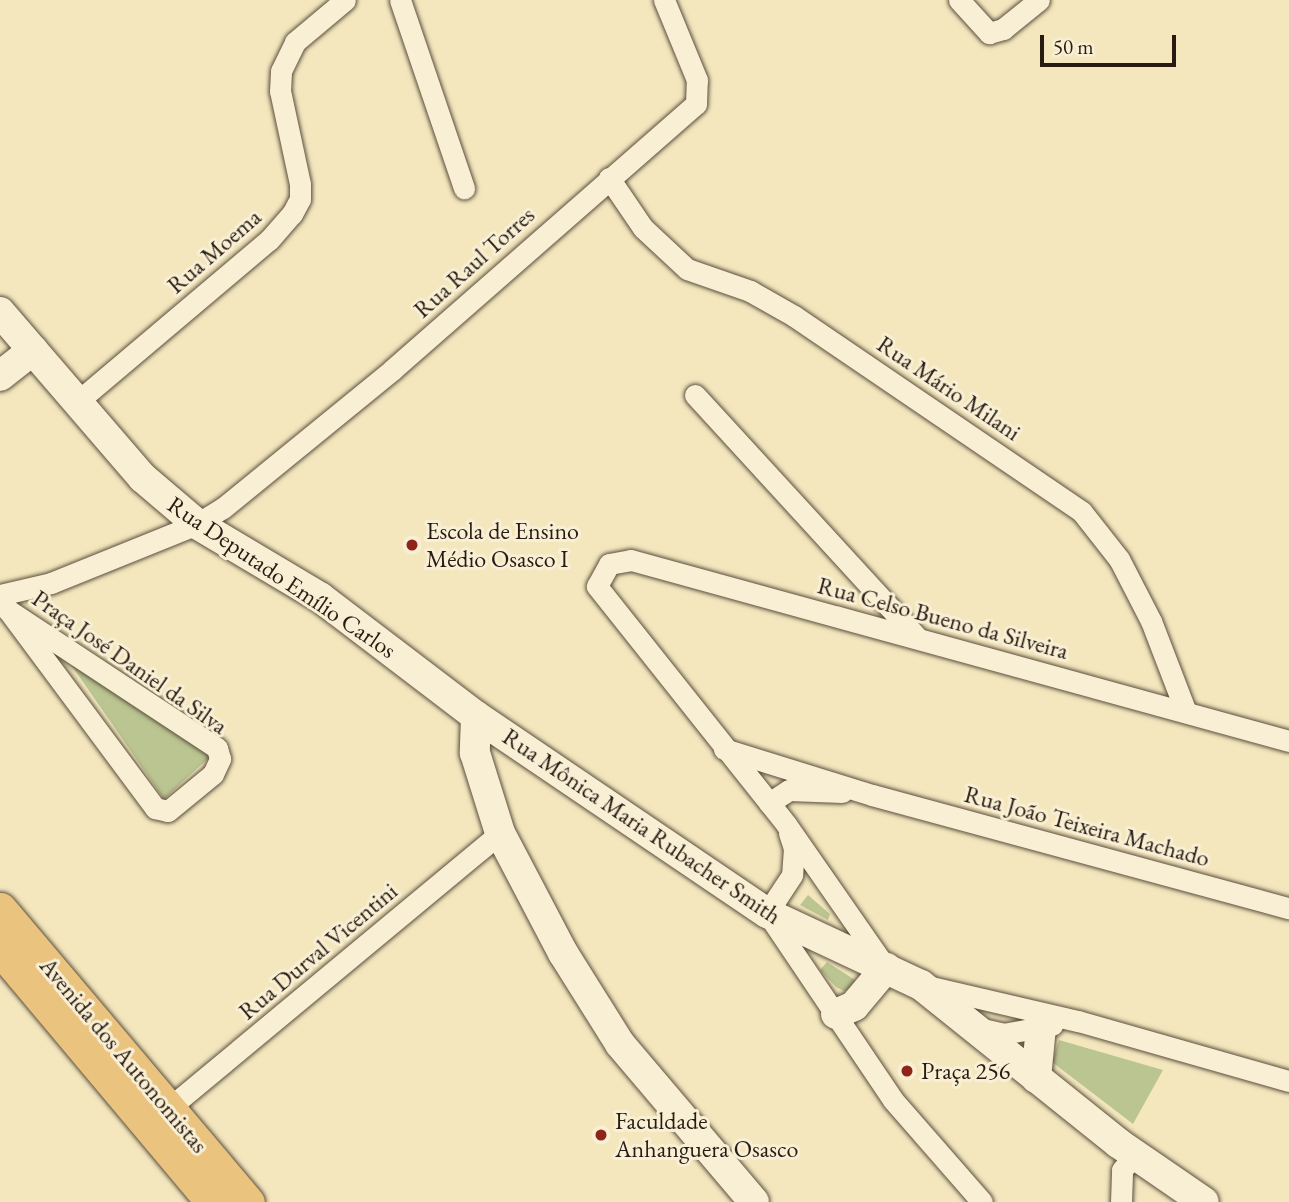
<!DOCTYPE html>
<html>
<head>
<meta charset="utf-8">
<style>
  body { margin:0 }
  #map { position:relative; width:1289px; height:1202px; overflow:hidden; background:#f4e7be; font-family:"EB Garamond",serif }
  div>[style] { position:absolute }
  .green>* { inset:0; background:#bbc591 }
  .roads { filter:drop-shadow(0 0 2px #5a4e3d) drop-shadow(0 0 2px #5a4e3d) }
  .street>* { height:21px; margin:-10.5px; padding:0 10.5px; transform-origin:10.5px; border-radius:10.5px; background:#f8efd5 }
  .secondary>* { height:30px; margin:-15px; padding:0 15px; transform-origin:15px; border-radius:15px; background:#f8efd5 }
  .primary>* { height:33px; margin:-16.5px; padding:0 16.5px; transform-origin:16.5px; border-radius:16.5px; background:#eac47f }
  .dots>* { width:19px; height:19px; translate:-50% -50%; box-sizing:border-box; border:4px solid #f8efd5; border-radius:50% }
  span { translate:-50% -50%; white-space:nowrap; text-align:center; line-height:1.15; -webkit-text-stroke:6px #f8efd5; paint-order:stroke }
  .street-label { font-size:24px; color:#271b12 }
  .poi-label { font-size:24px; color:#271b12 }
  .left { translate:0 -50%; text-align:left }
  .scale { position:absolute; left:1040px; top:35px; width:136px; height:32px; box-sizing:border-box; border:4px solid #271b12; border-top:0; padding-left:9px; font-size:21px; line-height:24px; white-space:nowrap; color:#271b12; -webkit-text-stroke:5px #f8efd5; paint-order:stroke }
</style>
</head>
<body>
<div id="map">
  <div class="green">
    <i style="clip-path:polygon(63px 653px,212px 755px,164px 799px)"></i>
    <i style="clip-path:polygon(808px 895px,830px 914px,828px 920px,800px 905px)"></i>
    <i style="clip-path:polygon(827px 962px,855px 980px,852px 987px,844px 991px,836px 987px,820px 970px)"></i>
    <i style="clip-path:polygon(1059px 1040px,1163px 1070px,1133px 1124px,1052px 1062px)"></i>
  </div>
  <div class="roads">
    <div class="street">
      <i style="left:400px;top:0;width:199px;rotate:71.2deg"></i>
      <i style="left:959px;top:0;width:45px;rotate:47.7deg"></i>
      <i style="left:989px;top:33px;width:15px;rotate:-16deg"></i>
      <i style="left:1003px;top:29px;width:46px;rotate:-38.9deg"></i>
      <i style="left:609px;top:178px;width:60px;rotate:55.8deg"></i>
      <i style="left:643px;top:228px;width:60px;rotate:43deg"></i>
      <i style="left:687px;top:269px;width:67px;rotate:19.2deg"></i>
      <i style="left:750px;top:291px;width:51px;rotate:29.6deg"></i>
      <i style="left:794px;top:316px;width:348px;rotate:34.2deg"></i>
      <i style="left:1082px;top:512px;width:60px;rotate:51.8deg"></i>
      <i style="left:1119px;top:559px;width:70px;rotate:62.7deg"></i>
      <i style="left:1151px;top:621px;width:97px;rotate:69deg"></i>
      <i style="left:695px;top:395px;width:328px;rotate:47.5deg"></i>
      <i style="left:77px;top:402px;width:251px;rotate:-40.2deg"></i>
      <i style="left:269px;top:240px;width:35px;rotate:-49deg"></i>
      <i style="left:292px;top:214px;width:17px;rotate:-62deg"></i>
      <i style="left:300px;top:199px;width:15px;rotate:-90deg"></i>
      <i style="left:300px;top:184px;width:95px;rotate:-102.1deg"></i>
      <i style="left:280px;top:91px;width:20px;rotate:-87deg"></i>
      <i style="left:281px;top:71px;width:32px;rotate:-64deg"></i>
      <i style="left:295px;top:42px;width:65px;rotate:-40deg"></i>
      <i style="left:0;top:595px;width:52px;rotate:-13.2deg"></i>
      <i style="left:51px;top:583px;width:157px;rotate:-22deg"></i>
      <i style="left:197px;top:524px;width:31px;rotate:-32deg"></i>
      <i style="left:223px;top:508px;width:218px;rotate:-39.2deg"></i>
      <i style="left:392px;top:370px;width:404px;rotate:-41.2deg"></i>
      <i style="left:696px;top:104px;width:24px;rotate:-88deg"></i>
      <i style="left:697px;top:80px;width:87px;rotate:-112.4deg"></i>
      <i style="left:0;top:599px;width:14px;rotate:54deg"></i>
      <i style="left:8px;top:610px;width:247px;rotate:53.4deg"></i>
      <i style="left:155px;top:808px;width:13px;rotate:13deg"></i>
      <i style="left:168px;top:811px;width:58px;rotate:-39.4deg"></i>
      <i style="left:213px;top:774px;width:17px;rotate:-65deg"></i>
      <i style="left:220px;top:759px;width:11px;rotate:-105deg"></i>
      <i style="left:217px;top:748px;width:250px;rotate:-146.6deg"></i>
      <i style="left:724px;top:749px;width:155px;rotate:17.3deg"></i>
      <i style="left:872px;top:795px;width:432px;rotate:15.2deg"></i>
      <i style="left:769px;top:803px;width:24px;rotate:-33deg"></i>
      <i style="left:789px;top:790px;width:53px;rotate:2.2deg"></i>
      <i style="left:789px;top:833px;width:16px;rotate:72deg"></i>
      <i style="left:794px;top:848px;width:27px;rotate:94deg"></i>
      <i style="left:792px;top:875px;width:45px;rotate:123.3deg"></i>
      <i style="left:767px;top:913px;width:225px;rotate:56deg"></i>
      <i style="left:893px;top:1100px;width:135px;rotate:48.9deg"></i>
      <i style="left:886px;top:968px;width:175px;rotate:-124.8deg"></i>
      <i style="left:786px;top:824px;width:304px;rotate:-128.5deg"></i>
      <i style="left:597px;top:586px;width:25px;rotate:-61deg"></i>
      <i style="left:609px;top:564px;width:22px;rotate:-10deg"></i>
      <i style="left:631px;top:560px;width:682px;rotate:15.38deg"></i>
      <i style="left:923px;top:985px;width:159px;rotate:13.1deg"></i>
      <i style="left:1078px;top:1021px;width:219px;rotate:15.9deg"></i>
      <i style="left:978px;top:1028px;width:26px;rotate:13deg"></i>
      <i style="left:1003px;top:1034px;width:50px;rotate:-10.4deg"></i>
      <i style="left:169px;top:1108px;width:430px;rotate:-39.7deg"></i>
      <i style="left:1121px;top:1202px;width:32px;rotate:-88deg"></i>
      <i style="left:1122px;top:1170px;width:21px;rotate:-51deg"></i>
    </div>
    <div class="secondary">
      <i style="left:0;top:312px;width:219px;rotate:49.3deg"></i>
      <i style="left:143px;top:478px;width:71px;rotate:40.4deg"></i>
      <i style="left:197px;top:524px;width:144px;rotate:30.8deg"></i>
      <i style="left:321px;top:598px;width:195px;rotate:37.3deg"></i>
      <i style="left:476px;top:716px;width:351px;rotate:34.1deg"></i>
      <i style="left:767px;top:913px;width:170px;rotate:25.1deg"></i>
      <i style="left:921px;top:985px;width:253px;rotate:38.7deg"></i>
      <i style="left:1118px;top:1143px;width:104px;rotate:34.5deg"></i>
      <i style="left:0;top:376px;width:42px;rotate:-38.2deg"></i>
      <i style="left:476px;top:716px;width:37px;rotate:92deg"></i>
      <i style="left:475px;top:753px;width:84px;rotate:72.6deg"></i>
      <i style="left:500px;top:833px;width:136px;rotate:62.3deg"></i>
      <i style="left:563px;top:953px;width:107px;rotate:57.9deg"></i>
      <i style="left:620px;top:1044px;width:207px;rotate:49.7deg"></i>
      <i style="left:836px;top:1014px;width:20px;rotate:-24deg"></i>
      <i style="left:854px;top:1006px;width:50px;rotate:-49.9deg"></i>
      <i style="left:1036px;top:1078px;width:51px;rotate:-84.4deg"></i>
    </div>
    <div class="primary">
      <i style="left:0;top:909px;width:384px;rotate:49.8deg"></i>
      <i style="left:0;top:949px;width:330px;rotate:50deg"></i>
    </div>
  </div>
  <div class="dots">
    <i style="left:412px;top:545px;background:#8f2418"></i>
    <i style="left:907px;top:1071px;background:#8f2418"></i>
    <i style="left:601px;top:1135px;background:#8f2418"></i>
  </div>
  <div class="street-label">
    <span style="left:214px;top:251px;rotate:-41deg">Rua Moema</span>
    <span style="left:474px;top:262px;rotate:-42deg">Rua Raul Torres</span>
    <span style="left:949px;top:388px;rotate:34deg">Rua Mário Milani</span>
    <span style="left:282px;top:577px;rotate:34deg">Rua Deputado Emílio Carlos</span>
    <span style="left:943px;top:618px;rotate:15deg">Rua Celso Bueno da Silveira</span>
    <span style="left:130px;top:662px;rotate:35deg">Praça José Daniel da Silva</span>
    <span style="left:642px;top:826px;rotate:34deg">Rua Mônica Maria Rubacher Smith</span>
    <span style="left:1087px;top:826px;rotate:15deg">Rua João Teixeira Machado</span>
    <span style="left:318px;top:951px;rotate:-40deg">Rua Durval Vicentini</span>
    <span style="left:124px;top:1055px;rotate:50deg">Avenida dos Autonomistas</span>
  </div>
  <div class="poi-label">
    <span class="left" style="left:426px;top:545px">Escola de Ensino<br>Médio Osasco I</span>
    <span class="left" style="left:921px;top:1071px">Praça 256</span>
    <span class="left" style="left:615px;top:1135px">Faculdade<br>Anhanguera Osasco</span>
  </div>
  <div class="scale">50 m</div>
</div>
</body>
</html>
